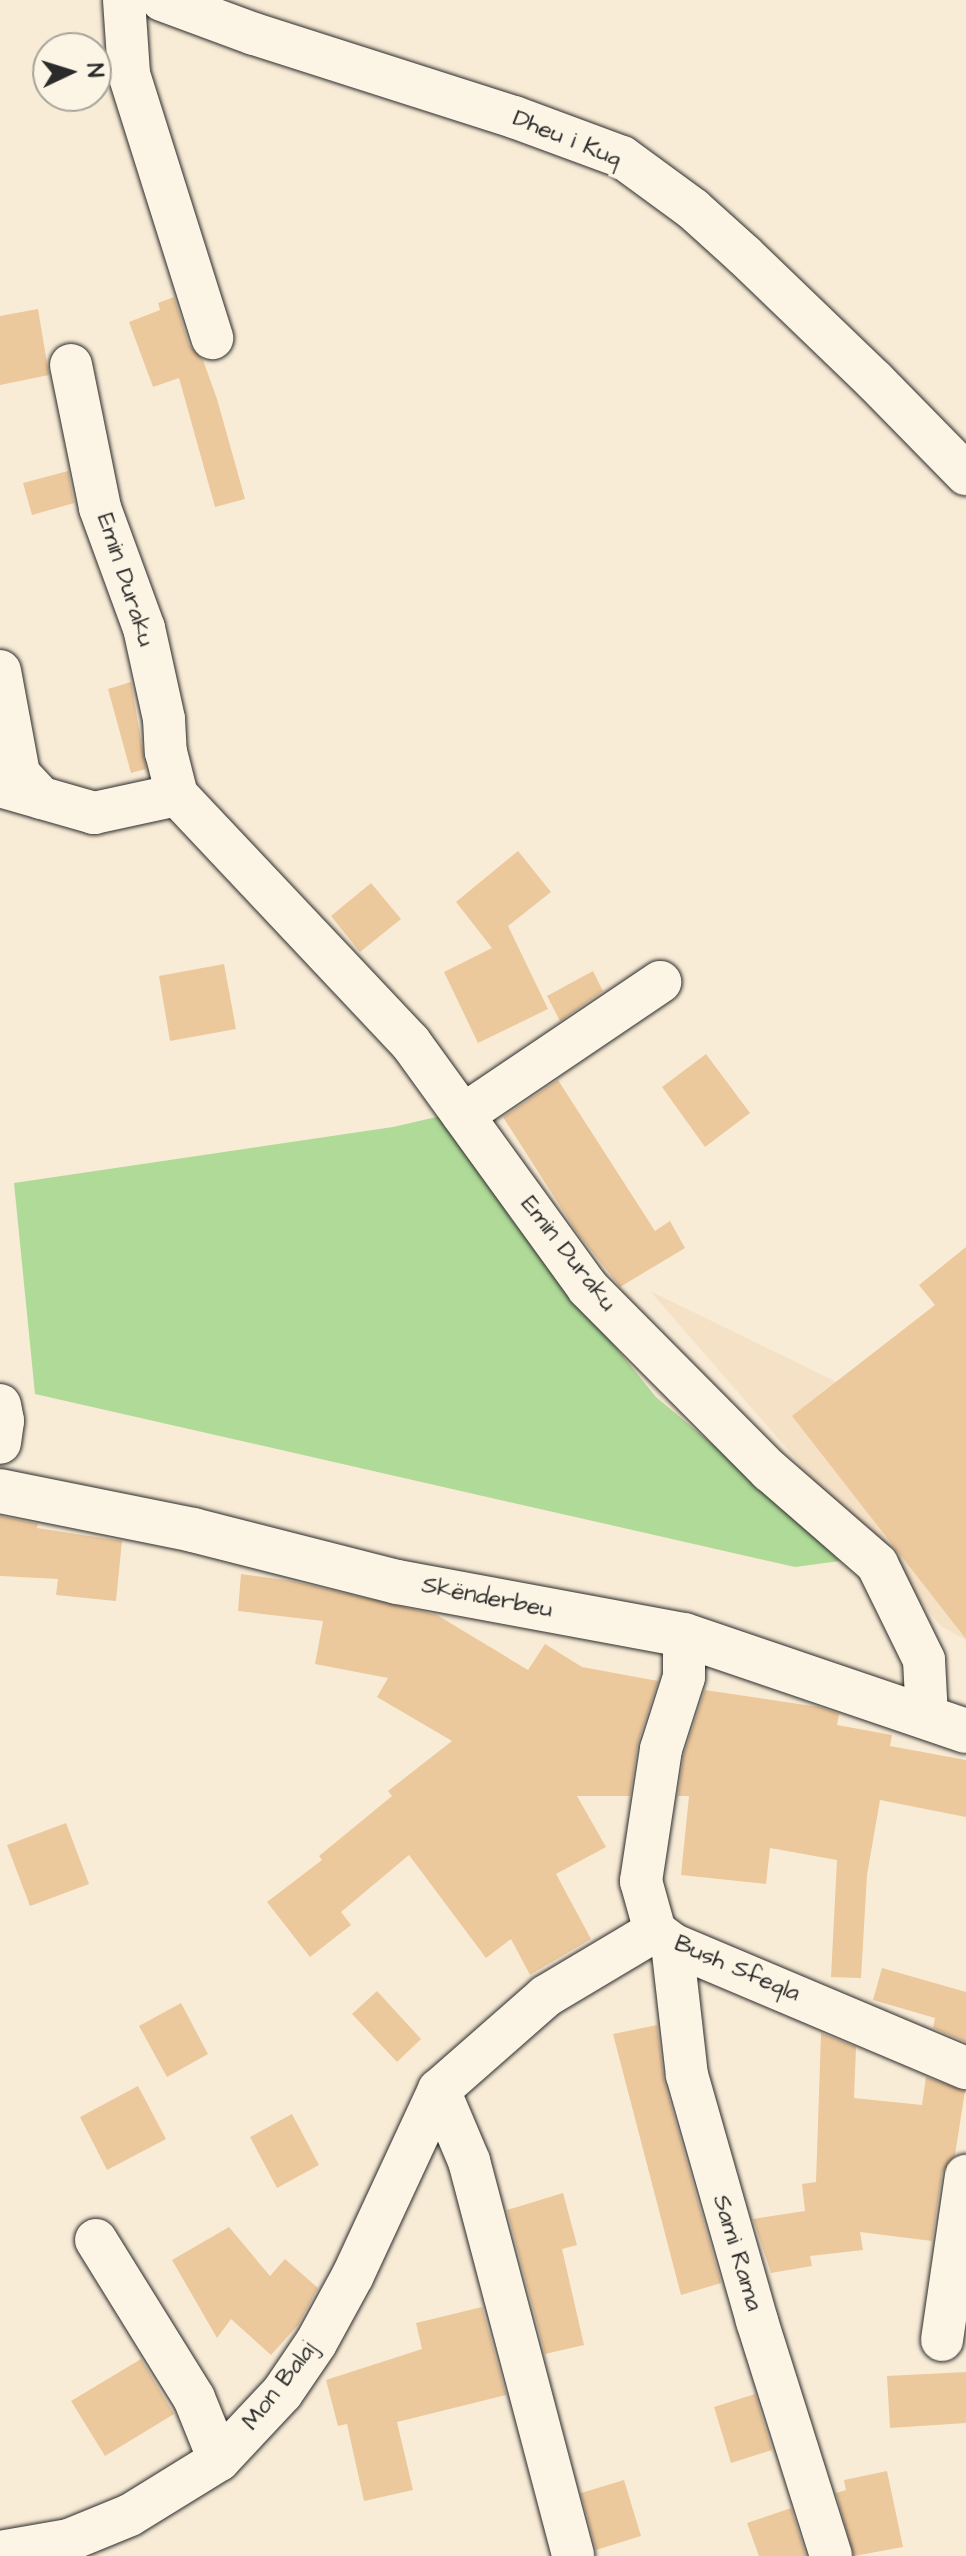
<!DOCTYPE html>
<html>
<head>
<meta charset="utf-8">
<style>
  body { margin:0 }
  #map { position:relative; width:966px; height:2556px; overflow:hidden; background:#f9ecd7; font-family:"Architects Daughter",sans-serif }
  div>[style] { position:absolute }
  .built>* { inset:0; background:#f5e1c6 }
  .green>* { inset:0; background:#afda97 }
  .building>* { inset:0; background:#ecc89d }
  .roads { filter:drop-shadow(0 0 2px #2b2b2b) drop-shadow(0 0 2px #2b2b2b) }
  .street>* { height:42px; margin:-21px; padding:0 21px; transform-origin:21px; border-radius:21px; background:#fcf5e5 }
  .secondary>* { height:44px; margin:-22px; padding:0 22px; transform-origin:22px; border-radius:22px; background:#fcf5e5 }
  span { translate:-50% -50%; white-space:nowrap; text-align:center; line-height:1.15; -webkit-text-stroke:7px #fcf5e5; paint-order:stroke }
  .street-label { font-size:24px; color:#2b2b2b }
  .north { position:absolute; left:32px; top:32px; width:80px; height:80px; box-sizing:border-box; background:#fcf5e5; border:2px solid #a8a49b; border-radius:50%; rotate:86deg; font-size:22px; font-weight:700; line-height:32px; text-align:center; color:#2b2b2b }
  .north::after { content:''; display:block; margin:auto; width:28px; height:36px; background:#2b2b2b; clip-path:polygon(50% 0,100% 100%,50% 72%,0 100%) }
</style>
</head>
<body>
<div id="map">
  <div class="built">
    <i style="clip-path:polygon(650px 1291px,966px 1445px,966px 1640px,942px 1627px)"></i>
  </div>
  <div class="green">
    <i style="clip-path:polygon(445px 1115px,513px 1221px,656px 1397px,760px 1484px,840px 1561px,795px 1567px,35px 1394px,14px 1183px,393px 1127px)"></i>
  </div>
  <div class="building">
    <i style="clip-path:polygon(174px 297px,189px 345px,203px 360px,217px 399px,245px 499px,215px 507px,179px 378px,153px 387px,129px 322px,160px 310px,158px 303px)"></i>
    <i style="clip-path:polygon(38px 309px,49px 375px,0 385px,0 316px)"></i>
    <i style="clip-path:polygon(68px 471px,74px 503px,32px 515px,23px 483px)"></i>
    <i style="clip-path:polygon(131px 682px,146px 769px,131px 773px,108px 689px)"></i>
    <i style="clip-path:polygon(518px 851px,551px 892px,508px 926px,548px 1009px,478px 1043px,444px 972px,492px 948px,456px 902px)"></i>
    <i style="clip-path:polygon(371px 883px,401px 919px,360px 952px,331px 916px)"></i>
    <i style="clip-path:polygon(224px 964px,236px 1029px,170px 1041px,159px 976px)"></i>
    <i style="clip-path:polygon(593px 971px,603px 991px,560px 1021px,547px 996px)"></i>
    <i style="clip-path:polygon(706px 1054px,750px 1113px,705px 1147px,662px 1087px)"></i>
    <i style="clip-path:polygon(558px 1080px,655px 1231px,670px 1221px,685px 1248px,620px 1287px,576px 1231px,503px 1117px)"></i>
    <i style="clip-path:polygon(966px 1247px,966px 1639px,792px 1416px,935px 1305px,919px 1285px)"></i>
    <i style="clip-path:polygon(0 1516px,38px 1524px,37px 1528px,122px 1541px,116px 1601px,56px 1595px,58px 1579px,0 1576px)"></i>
    <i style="clip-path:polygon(241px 1574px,292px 1581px,437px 1615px,528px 1670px,545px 1644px,582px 1667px,658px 1681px,638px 1742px,630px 1796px,577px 1796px,606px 1847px,556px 1874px,591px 1939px,530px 1975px,511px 1939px,486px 1958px,409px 1855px,341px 1912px,351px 1925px,310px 1957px,267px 1902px,322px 1860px,319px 1856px,392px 1796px,388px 1791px,452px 1741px,377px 1697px,388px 1678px,315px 1664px,323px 1621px,238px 1611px)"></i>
    <i style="clip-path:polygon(705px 1690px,819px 1707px,839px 1714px,837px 1725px,892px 1735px,890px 1746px,966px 1760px,966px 1817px,880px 1800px,867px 1875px,861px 1978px,831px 1977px,837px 1860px,770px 1848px,766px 1884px,681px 1875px,689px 1796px,678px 1796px,684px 1754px)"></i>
    <i style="clip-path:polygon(66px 1823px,89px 1884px,30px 1906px,7px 1845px)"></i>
    <i style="clip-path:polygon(882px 1968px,966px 1992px,966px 2042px,933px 2028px,935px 2018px,873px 2000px)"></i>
    <i style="clip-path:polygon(377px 1991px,421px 2039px,397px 2062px,352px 2014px)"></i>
    <i style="clip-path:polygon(181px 2003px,208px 2054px,167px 2077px,139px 2026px)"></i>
    <i style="clip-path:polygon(657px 2025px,664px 2081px,721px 2283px,681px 2295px,613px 2034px)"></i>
    <i style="clip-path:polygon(821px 2033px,856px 2047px,854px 2098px,922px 2105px,926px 2077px,965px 2091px,955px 2155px,942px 2173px,932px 2241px,860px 2232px,863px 2250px,810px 2256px,812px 2266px,771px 2273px,753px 2219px,805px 2211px,802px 2184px,816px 2182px)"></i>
    <i style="clip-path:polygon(138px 2086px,166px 2139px,107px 2170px,80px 2117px)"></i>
    <i style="clip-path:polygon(292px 2114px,319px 2165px,277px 2188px,250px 2137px)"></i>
    <i style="clip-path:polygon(563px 2193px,577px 2245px,562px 2249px,584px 2345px,545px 2354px,507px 2210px)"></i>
    <i style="clip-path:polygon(229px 2227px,270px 2276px,285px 2259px,318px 2288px,298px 2325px,271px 2355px,231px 2319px,217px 2338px,172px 2260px)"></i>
    <i style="clip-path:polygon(482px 2307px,506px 2395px,397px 2422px,413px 2490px,364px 2501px,347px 2424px,338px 2426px,326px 2380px,422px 2349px,416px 2323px)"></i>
    <i style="clip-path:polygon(141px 2359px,174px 2414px,105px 2456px,71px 2401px)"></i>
    <i style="clip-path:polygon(966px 2372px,966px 2423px,890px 2428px,887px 2376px)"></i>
    <i style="clip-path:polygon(755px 2394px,772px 2450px,731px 2463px,714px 2407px)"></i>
    <i style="clip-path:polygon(887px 2471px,903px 2547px,854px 2556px,836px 2493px,846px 2490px,844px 2480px)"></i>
    <i style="clip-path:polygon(624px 2480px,641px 2536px,596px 2550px,581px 2493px)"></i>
    <i style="clip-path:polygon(791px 2508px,806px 2556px,759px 2556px,747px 2523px)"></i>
  </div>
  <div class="roads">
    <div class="street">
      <i style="left:124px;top:0;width:74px;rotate:86.1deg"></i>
      <i style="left:129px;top:74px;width:277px;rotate:72.5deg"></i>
      <i style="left:162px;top:0;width:98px;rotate:20.3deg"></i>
      <i style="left:254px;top:34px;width:273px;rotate:17.7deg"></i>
      <i style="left:514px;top:117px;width:115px;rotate:20.3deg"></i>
      <i style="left:622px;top:157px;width:88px;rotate:36.2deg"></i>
      <i style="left:693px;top:209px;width:70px;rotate:42.1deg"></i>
      <i style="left:745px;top:256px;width:179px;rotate:43.9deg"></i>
      <i style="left:874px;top:380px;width:132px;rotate:45.6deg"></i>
      <i style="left:71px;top:365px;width:146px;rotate:78.5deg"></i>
      <i style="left:100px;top:508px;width:128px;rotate:69.9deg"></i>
      <i style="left:144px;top:628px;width:93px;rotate:77.6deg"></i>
      <i style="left:164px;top:719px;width:33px;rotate:87deg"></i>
      <i style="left:166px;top:752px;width:44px;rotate:75.7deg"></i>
      <i style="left:177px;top:795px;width:340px;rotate:46.7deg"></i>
      <i style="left:410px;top:1042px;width:304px;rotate:54.1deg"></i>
      <i style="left:588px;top:1288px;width:258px;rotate:45.2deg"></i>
      <i style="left:770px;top:1471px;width:142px;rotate:41deg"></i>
      <i style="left:877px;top:1564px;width:107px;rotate:63.9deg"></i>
      <i style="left:924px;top:1660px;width:58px;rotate:87deg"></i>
      <i style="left:0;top:671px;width:105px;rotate:79.5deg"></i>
      <i style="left:19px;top:774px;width:33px;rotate:47deg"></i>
      <i style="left:0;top:786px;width:98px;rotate:16deg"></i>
      <i style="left:94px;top:813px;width:85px;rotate:-12.2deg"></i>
      <i style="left:463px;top:1115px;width:238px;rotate:-34deg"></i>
      <i style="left:0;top:1405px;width:16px;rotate:79deg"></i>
      <i style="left:3px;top:1421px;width:22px;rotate:98deg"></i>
      <i style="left:684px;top:1635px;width:42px;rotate:90deg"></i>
      <i style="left:684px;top:1677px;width:76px;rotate:107.7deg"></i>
      <i style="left:661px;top:1749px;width:134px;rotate:98.6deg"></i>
      <i style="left:641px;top:1881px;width:52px;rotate:74.4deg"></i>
      <i style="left:655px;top:1931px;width:21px;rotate:37deg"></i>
      <i style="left:672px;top:1944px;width:319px;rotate:22.9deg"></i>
      <i style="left:672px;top:1944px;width:132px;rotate:83.5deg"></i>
      <i style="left:687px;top:2075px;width:256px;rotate:74.1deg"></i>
      <i style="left:757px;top:2321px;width:246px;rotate:72.5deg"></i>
      <i style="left:439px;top:2090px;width:77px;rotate:67.1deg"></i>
      <i style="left:469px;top:2161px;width:408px;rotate:75.2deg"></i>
      <i style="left:96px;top:2240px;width:186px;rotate:58.2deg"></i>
      <i style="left:194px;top:2398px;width:67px;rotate:68deg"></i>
      <i style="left:942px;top:2340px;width:166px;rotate:-81.7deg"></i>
      <i style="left:0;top:2552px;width:70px;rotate:-9.9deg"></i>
      <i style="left:69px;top:2540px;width:66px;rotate:-22.3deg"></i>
      <i style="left:130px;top:2515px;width:105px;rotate:-31.7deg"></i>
      <i style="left:219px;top:2460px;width:92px;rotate:-46.8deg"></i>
      <i style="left:282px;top:2393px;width:60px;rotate:-55.8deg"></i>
      <i style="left:316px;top:2343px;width:77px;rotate:-61.4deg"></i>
      <i style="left:353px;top:2275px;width:204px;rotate:-65.1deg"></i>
      <i style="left:439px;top:2090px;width:142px;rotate:-41.3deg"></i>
      <i style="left:546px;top:1996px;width:127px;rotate:-30.8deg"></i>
    </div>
    <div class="secondary">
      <i style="left:0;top:1491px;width:197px;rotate:11.4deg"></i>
      <i style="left:193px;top:1530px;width:211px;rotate:14.3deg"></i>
      <i style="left:397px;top:1582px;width:292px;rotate:10.5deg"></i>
      <i style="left:684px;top:1635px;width:298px;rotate:18.8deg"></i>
    </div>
  </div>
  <div class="street-label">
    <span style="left:567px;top:139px;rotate:22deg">Dheu i Kuq</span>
    <span style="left:125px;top:580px;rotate:72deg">Emin Duraku</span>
    <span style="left:568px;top:1254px;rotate:52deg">Emin Duraku</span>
    <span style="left:487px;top:1598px;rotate:11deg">Skënderbeu</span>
    <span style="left:737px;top:1969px;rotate:23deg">Bush Sfeqla</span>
    <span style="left:737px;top:2253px;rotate:73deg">Sami Rama</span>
    <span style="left:280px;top:2386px;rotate:-52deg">Mon Balaj</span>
  </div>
  <div class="north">N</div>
</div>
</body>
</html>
